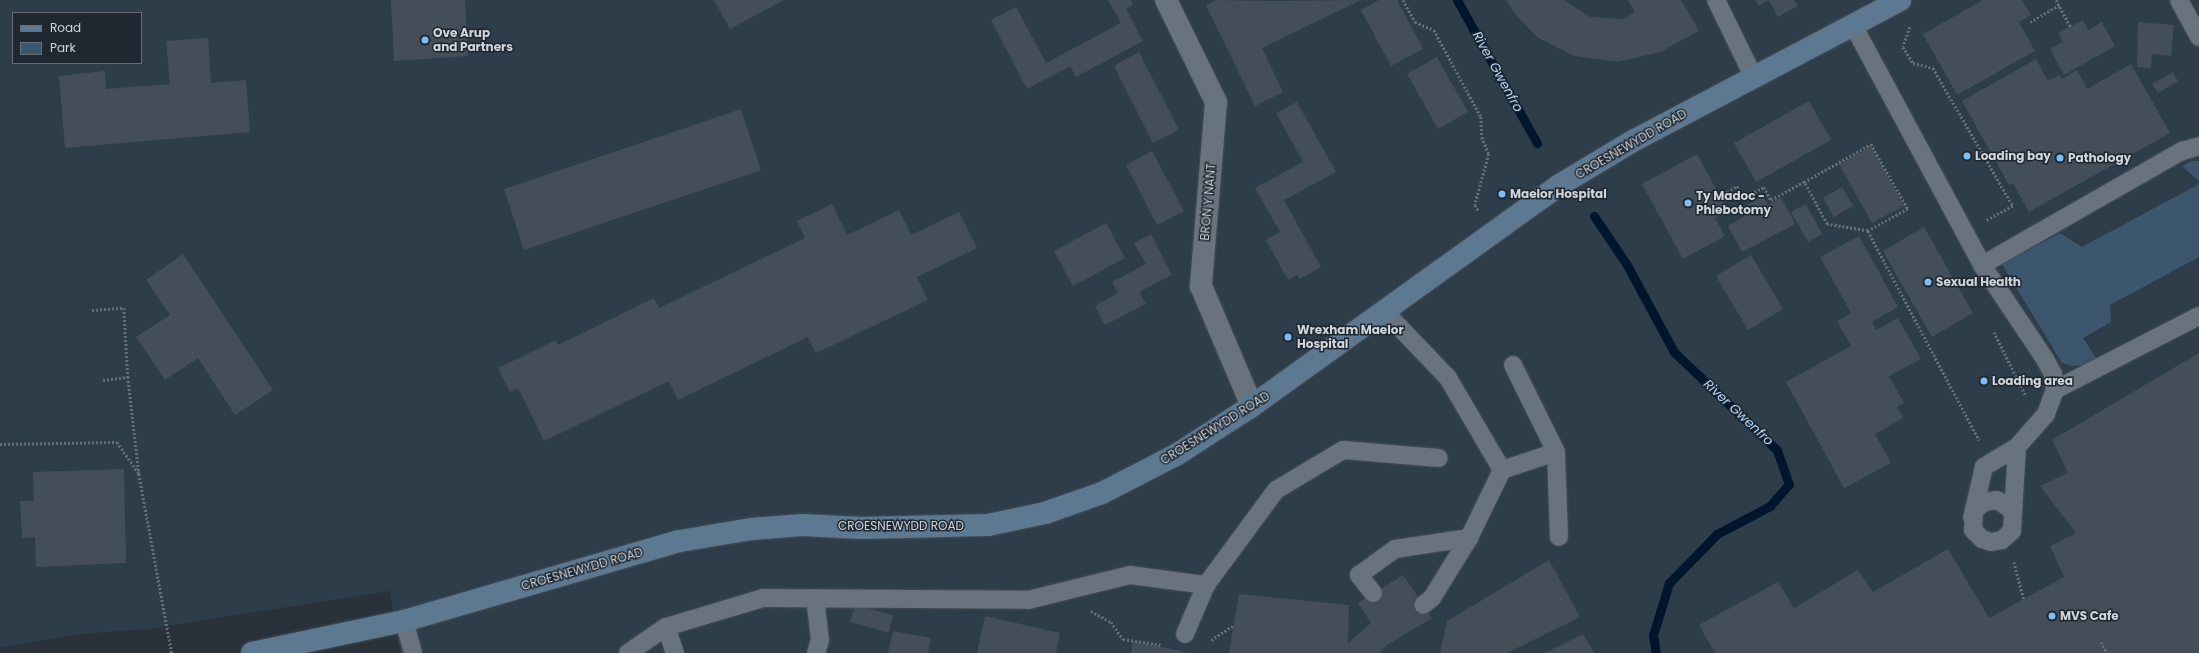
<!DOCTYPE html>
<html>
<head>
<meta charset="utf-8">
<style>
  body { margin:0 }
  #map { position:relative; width:2199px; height:653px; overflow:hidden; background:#29323b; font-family:Poppins,sans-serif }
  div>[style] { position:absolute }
  .built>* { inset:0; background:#2e3d4a }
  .green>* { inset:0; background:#3c566d }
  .stream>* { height:9px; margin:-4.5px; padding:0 4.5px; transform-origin:4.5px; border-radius:4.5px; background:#00162c }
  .building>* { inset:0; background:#444e58 }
  .path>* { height:2.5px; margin-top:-1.25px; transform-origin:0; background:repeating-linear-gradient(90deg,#666e76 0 2px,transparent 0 4px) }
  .roads { filter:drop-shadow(0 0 1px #464e56) drop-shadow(0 0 1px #464e56) }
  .lane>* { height:18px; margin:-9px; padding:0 9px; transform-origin:9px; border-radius:9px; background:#68737d }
  .street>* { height:22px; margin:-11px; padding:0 11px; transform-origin:11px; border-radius:11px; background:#68737d }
  .secondary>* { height:22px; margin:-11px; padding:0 11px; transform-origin:11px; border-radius:11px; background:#5c7991 }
  .dots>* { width:11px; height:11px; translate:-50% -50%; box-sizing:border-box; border:2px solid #1f2831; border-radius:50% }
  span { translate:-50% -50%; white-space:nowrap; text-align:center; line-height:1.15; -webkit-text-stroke:3px #1f2831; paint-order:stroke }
  .poi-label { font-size:12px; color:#cfd5db; font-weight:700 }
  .left { translate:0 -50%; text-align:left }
  .street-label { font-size:12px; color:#cfd5db }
  .water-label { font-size:13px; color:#b1d5f6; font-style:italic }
  .legend { position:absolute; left:12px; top:12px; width:130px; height:52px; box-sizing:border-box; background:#1f2831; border:1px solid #656d75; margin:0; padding:5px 7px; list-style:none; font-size:12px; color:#cfd5db }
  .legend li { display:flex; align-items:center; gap:8px; height:20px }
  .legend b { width:20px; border:1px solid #656d75 }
</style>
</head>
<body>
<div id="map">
  <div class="built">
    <i style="clip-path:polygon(evenodd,0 0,2199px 0,2199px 653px,400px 653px,390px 591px,148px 629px,81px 634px,0 648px,0 0,13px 13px,141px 13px,141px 63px,13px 63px,13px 13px)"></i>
  </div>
  <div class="green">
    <i style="clip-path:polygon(2192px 161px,2199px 161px,2199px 181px,2182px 166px)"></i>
    <i style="clip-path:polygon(2199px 184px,2199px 257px,2110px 305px,2111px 322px,2083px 338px,2097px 359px,2084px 366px,2072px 366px,2062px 363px,2002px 264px,2060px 233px,2082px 247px)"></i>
  </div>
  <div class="stream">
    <i style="left:1457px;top:0;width:164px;rotate:60.8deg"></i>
    <i style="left:1594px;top:216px;width:59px;rotate:56deg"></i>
    <i style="left:1627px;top:265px;width:99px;rotate:61.6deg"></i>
    <i style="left:1674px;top:352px;width:142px;rotate:43.6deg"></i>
    <i style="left:1777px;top:450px;width:36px;rotate:71deg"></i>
    <i style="left:1789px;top:484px;width:29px;rotate:131deg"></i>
    <i style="left:1770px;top:506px;width:60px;rotate:152.2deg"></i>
    <i style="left:1717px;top:534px;width:69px;rotate:134.4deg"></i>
    <i style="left:1669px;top:583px;width:54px;rotate:107.1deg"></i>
    <i style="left:1653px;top:635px;width:18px;rotate:81deg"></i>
  </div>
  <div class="building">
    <i style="clip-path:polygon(391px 0,465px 0,468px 56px,394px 61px)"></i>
    <i style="clip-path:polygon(714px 0,784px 0,730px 29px)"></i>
    <i style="clip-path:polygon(1108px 0,1131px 0,1133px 5px,1126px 9px,1143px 41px,1076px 77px,1070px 66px,1027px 89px,991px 20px,1016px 7px,1046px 63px,1121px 23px)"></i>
    <i style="clip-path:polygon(1216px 0,1276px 1px,1361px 0,1262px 48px,1283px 92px,1255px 106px,1206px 5px)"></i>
    <i style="clip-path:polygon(1379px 0,1397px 0,1423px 49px,1391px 66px,1361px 10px)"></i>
    <i style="clip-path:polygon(1506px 0,1564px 0,1590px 17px,1623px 19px,1635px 12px,1628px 0,1681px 0,1699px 31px,1660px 52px,1618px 62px,1574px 56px,1537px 37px,1515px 14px)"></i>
    <i style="clip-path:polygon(1755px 0,1794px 0,1798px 6px,1778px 17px,1769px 0,1759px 6px)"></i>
    <i style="clip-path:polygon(1983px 0,2022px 0,2031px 15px,2019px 22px,2035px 51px,1957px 95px,1923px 34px)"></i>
    <i style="clip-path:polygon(2083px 20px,2088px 30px,2102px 22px,2115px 46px,2064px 75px,2050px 49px,2063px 42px,2058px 33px)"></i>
    <i style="clip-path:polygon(2138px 22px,2174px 25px,2171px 56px,2152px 54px,2151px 68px,2137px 67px)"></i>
    <i style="clip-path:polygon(208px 38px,211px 83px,246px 80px,250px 132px,65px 148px,59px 76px,105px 71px,106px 89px,170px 84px,166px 41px)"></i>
    <i style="clip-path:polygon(1139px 52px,1179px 130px,1153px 143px,1114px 66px)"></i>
    <i style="clip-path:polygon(1437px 57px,1468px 112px,1438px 129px,1407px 74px)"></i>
    <i style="clip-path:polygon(2036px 59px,2048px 81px,2060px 75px,2062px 79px,2077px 70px,2087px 89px,2131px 64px,2170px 133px,2029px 212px,2013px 183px,2009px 185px,1962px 101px)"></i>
    <i style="clip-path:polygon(2173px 72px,2178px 81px,2158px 93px,2152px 84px)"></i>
    <i style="clip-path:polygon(1809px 101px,1831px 140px,1756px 182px,1734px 143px)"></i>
    <i style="clip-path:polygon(1297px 102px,1336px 172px,1284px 200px,1321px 267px,1300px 279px,1297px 275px,1288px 280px,1266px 240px,1280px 232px,1255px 188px,1303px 162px,1276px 113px)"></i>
    <i style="clip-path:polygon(741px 109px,761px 170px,524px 250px,504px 189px)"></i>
    <i style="clip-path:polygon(1871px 146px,1904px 206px,1872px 223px,1839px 164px)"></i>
    <i style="clip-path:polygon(1152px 151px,1184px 211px,1157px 225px,1126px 165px)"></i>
    <i style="clip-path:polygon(1697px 154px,1728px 211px,1715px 218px,1725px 236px,1683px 259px,1642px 184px)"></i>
    <i style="clip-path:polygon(1842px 187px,1853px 206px,1834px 217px,1823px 198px)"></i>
    <i style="clip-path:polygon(1763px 196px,1768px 205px,1781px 197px,1795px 224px,1742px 252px,1728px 226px,1744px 217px,1740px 209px)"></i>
    <i style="clip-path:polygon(832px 204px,847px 235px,899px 210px,911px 235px,959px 212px,977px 248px,917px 277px,928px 300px,816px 353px,808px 337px,678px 400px,669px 381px,544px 441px,518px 388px,510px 392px,498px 368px,556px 340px,558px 345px,654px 298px,659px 308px,805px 238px,797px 221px)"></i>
    <i style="clip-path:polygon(1806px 204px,1822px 234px,1808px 242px,1791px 212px)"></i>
    <i style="clip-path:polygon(1106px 223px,1125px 258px,1073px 286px,1054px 251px)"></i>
    <i style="clip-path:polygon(1924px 227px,1973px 313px,1932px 337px,1883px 251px)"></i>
    <i style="clip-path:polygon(1151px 234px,1172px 275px,1139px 292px,1146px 304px,1105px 325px,1095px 306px,1118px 293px,1112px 282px,1146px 264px,1134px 243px)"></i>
    <i style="clip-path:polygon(1859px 236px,1898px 307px,1872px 322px,1876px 330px,1898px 318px,1921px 359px,1889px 376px,1904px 403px,1897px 407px,1903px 418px,1875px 434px,1891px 463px,1844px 488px,1786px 382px,1851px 346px,1837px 321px,1851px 313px,1820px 257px)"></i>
    <i style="clip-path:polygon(183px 254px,273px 390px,235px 415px,198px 358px,165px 380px,136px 337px,170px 315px,146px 280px)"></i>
    <i style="clip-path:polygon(1751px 255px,1783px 309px,1748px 330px,1716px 276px)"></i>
    <i style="clip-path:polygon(2199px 353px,2199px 653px,1715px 653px,1699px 625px,1778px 582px,1794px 608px,1858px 570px,1873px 592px,1948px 549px,1989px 618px,2064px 577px,2050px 546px,2076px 533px,2040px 486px,2068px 473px,2052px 440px)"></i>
    <i style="clip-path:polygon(124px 469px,126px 563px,36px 567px,35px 537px,22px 538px,20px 501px,34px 501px,33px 472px)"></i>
    <i style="clip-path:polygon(1549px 560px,1580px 617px,1507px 653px,1440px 653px,1447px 621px)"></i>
    <i style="clip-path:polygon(1403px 575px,1432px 618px,1387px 645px,1379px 653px,1229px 653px,1239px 594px,1349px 605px,1348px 643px,1371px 623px,1358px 603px)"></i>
    <i style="clip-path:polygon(855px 605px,893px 615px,889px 633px,850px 622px)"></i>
    <i style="clip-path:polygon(985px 616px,1060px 633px,1056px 653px,977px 653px)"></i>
    <i style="clip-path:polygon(893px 631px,931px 638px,928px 653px,888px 653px)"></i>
    <i style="clip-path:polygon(1583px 634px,1594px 653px,1545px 653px)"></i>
    <i style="clip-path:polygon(1133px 641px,1185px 652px,1185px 653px,1131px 653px)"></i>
  </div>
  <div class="path">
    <i style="left:1403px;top:0;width:25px;rotate:61deg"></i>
    <i style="left:1415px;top:22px;width:21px;rotate:23deg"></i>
    <i style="left:1434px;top:30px;width:99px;rotate:61.6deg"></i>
    <i style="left:1481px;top:117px;width:20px;rotate:87deg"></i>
    <i style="left:1482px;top:137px;width:18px;rotate:68deg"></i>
    <i style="left:1489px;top:154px;width:53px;rotate:105.4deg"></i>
    <i style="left:1475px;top:205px;width:6px;rotate:59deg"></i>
    <i style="left:2056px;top:0;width:31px;rotate:61deg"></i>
    <i style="left:2030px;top:22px;width:34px;rotate:-30deg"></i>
    <i style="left:1910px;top:27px;width:21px;rotate:109deg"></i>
    <i style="left:1903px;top:47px;width:19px;rotate:58deg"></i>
    <i style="left:1913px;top:63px;width:21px;rotate:14deg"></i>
    <i style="left:1933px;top:68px;width:160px;rotate:59.9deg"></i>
    <i style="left:2013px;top:206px;width:31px;rotate:151deg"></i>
    <i style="left:1720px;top:196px;width:20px;rotate:-30deg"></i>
    <i style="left:1737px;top:186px;width:14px;rotate:60deg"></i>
    <i style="left:1744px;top:198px;width:23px;rotate:-29deg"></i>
    <i style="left:1764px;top:187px;width:15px;rotate:62deg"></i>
    <i style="left:1771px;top:200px;width:38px;rotate:-29deg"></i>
    <i style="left:1804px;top:182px;width:77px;rotate:-29.6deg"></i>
    <i style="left:1871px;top:144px;width:75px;rotate:60.4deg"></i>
    <i style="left:1908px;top:209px;width:46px;rotate:151.2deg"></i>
    <i style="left:1868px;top:231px;width:42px;rotate:-170.3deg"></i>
    <i style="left:1827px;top:224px;width:48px;rotate:-118.7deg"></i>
    <i style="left:1868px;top:231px;width:237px;rotate:62deg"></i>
    <i style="left:92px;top:310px;width:32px;rotate:-4deg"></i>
    <i style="left:124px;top:308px;width:69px;rotate:86.7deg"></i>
    <i style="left:1994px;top:332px;width:72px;rotate:63.4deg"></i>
    <i style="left:103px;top:380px;width:25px;rotate:-7deg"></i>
    <i style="left:128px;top:377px;width:98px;rotate:83.5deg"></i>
    <i style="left:0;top:444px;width:117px;rotate:-1deg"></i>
    <i style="left:117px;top:442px;width:39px;rotate:55deg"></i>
    <i style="left:139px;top:474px;width:182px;rotate:79.6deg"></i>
    <i style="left:2014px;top:562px;width:38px;rotate:75deg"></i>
    <i style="left:1091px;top:611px;width:23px;rotate:29deg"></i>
    <i style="left:1111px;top:622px;width:21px;rotate:55deg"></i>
    <i style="left:1123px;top:639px;width:39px;rotate:9deg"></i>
    <i style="left:1211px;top:640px;width:27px;rotate:-33deg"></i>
    <i style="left:2101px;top:642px;width:13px;rotate:61deg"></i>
  </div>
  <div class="roads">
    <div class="lane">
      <i style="left:1716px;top:0;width:85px;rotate:64deg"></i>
      <i style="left:2179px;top:0;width:42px;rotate:61.6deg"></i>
      <i style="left:1853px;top:25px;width:272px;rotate:61.7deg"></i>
      <i style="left:1982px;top:265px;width:113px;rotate:56.2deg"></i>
      <i style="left:2045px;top:359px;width:17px;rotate:62deg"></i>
      <i style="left:2053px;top:374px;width:16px;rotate:83deg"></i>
      <i style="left:2055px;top:390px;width:26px;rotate:111deg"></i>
      <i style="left:2046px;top:414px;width:44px;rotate:131.3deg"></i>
      <i style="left:2017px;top:447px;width:39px;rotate:149deg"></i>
      <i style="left:1984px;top:467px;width:52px;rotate:103.2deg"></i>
      <i style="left:1982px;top:265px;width:230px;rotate:-29.7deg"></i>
      <i style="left:2182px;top:151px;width:18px;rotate:-16deg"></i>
      <i style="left:1385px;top:312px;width:91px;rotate:46.3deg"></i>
      <i style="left:1448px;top:378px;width:107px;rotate:59.6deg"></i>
      <i style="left:1502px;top:470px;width:76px;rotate:115.9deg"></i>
      <i style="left:1469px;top:538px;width:70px;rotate:121.7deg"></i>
      <i style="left:1432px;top:598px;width:11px;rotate:142deg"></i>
      <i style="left:1513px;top:365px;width:97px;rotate:63.7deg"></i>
      <i style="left:1556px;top:452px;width:85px;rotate:88deg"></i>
      <i style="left:2055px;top:390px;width:162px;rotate:-27.2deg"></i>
      <i style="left:1502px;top:470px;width:57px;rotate:-18.4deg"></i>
      <i style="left:2012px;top:512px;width:6px;rotate:-129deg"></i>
      <i style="left:2008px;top:507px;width:13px;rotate:-148deg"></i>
      <i style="left:1997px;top:500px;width:13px;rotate:171deg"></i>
      <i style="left:1984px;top:502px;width:13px;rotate:138deg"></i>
      <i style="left:1974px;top:511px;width:19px;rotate:93deg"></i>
      <i style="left:1973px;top:530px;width:13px;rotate:45deg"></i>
      <i style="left:1982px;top:539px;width:9px;rotate:18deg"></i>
      <i style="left:1991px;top:542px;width:11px;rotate:-10deg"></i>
      <i style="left:2002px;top:540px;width:13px;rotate:-42deg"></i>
      <i style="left:2012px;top:531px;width:84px;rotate:-86.6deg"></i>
      <i style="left:1373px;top:593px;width:23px;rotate:-128deg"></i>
      <i style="left:1359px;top:575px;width:44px;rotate:-35.8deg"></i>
      <i style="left:1395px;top:549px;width:75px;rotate:-8.5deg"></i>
      <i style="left:815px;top:598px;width:42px;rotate:83.2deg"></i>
      <i style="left:820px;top:640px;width:14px;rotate:107deg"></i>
      <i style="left:404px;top:621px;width:33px;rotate:74deg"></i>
      <i style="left:666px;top:627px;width:28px;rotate:71deg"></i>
      <i style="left:1185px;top:634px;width:53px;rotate:-66.8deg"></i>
      <i style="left:1206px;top:585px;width:118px;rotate:-53.6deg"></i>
      <i style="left:1276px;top:490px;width:78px;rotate:-30.8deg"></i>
      <i style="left:1343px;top:450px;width:96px;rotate:4.8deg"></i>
      <i style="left:628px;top:653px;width:46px;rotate:-34.4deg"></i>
      <i style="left:666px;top:627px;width:101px;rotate:-16.6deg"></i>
      <i style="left:763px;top:598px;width:265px;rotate:0.4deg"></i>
      <i style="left:1028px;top:600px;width:105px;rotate:-13.8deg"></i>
      <i style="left:1130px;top:575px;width:77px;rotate:7.5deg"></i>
    </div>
    <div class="street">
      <i style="left:1166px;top:0;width:114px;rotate:63.9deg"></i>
      <i style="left:1216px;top:102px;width:185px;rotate:94.7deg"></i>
      <i style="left:1201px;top:286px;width:130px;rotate:67deg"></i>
    </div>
    <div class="secondary">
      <i style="left:252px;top:653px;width:155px;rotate:-11.9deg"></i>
      <i style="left:404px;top:621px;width:287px;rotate:-16.2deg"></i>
      <i style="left:680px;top:541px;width:73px;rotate:-9.5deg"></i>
      <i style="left:752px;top:529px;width:50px;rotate:-4.6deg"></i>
      <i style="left:802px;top:525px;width:60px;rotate:2.9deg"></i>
      <i style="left:862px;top:528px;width:126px;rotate:-1.4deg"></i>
      <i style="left:988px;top:525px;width:58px;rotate:-11.9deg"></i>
      <i style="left:1045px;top:513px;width:60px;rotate:-19.3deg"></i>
      <i style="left:1102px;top:493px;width:83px;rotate:-27.2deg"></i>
      <i style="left:1176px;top:455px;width:90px;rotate:-32.8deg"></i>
      <i style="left:1252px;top:406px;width:377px;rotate:-35.7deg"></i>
      <i style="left:1558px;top:186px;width:87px;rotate:-31deg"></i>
      <i style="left:1633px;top:141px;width:302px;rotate:-27.8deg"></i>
    </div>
  </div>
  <div class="dots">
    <i style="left:425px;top:40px;background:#7bbef8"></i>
    <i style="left:1967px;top:156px;background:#7bbef8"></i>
    <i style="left:2060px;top:158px;background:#7bbef8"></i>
    <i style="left:1502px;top:194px;background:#7bbef8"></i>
    <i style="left:1688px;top:203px;background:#7bbef8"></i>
    <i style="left:1928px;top:282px;background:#7bbef8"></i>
    <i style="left:1288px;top:337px;background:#7bbef8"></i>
    <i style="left:1984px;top:381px;background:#7bbef8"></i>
    <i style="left:2052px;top:616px;background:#7bbef8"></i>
  </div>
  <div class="poi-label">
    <span class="left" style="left:433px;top:40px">Ove Arup<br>and Partners</span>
    <span class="left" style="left:1975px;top:156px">Loading bay</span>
    <span class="left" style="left:2068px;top:158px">Pathology</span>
    <span class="left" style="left:1510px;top:194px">Maelor Hospital</span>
    <span class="left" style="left:1696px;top:203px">Ty Madoc -<br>Phlebotomy</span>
    <span class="left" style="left:1936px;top:282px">Sexual Health</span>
    <span class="left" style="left:1297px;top:337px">Wrexham Maelor<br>Hospital</span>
    <span class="left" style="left:1992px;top:381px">Loading area</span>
    <span class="left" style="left:2060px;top:616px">MVS Cafe</span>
  </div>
  <div class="street-label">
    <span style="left:1631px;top:144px;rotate:-30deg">CROESNEWYDD ROAD</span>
    <span style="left:1208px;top:202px;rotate:-85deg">BRON Y NANT</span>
    <span style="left:1215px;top:428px;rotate:-32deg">CROESNEWYDD ROAD</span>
    <span style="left:901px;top:526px">CROESNEWYDD ROAD</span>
    <span style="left:582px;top:569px;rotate:-16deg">CROESNEWYDD ROAD</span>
  </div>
  <div class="water-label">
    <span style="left:1497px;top:72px;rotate:61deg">River Gwenfro</span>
    <span style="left:1738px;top:413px;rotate:43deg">River Gwenfro</span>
  </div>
  <ul class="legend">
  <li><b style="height:5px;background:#5c7991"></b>Road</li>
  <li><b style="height:11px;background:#3c566d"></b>Park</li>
  </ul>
</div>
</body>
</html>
